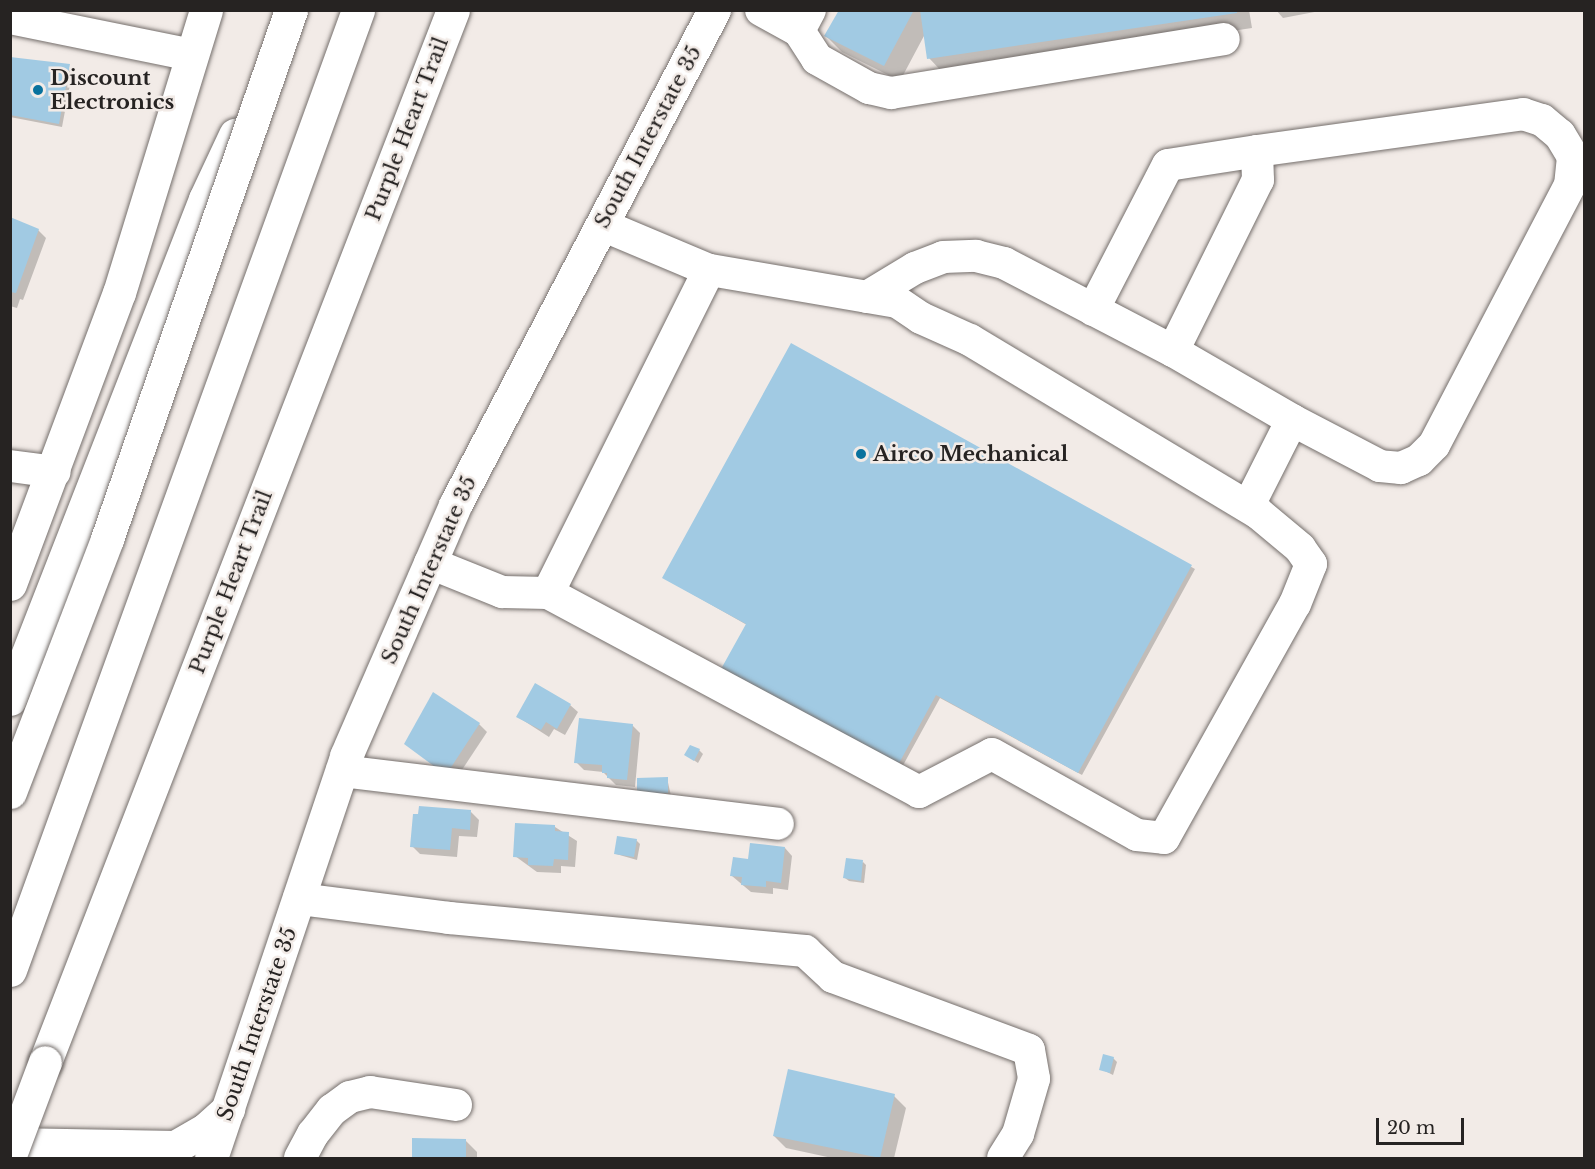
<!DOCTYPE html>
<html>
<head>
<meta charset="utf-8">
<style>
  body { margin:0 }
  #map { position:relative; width:1595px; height:1169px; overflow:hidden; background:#f2ebe7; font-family:"Libre Baskerville",serif }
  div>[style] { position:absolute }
  .shadow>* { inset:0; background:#0003 }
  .building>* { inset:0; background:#a1cae3 }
  .roads { filter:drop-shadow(0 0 2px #756f6c) drop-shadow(0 0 2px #756f6c) }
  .minor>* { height:32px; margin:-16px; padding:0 16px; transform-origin:16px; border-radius:16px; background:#fff }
  .major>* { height:33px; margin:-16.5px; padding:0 16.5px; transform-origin:16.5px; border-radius:16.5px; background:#fff }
  .highway>* { height:33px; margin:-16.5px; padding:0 16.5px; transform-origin:16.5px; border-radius:16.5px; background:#fff }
  .bridges { filter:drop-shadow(0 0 2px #756f6c) drop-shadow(0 0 2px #756f6c) }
  .highway-bridge>* { height:33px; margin:-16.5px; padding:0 16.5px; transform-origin:16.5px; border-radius:16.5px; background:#fff }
  .dots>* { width:16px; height:16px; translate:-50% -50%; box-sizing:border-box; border:3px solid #f2ebe7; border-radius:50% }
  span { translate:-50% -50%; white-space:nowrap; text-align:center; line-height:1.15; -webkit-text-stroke:5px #f2ebe7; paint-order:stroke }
  .poi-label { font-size:21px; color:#262322; font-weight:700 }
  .left { translate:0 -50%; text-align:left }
  .street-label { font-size:21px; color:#262322 }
  .frame { position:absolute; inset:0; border:12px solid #262322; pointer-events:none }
  .scale { position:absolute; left:1376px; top:1118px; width:88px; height:27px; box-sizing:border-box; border:3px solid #262322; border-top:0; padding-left:8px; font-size:18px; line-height:21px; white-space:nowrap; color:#262322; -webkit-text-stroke:4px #f2ebe7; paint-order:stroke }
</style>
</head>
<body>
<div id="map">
  <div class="shadow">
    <i style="clip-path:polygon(840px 10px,1249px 10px,1252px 28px,944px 74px,929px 58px,925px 34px,900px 81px,842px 52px,826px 36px)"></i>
    <i style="clip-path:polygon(1276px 10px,1325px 10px,1283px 18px)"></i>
    <i style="clip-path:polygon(10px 58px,73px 69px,62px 127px,10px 117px)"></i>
    <i style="clip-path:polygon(10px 219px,38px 230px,46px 238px,23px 300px,20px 299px,17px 308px,10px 306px)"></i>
    <i style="clip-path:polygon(792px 345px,1195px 569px,1082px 775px,940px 698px,901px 769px,747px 625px,664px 578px)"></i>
    <i style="clip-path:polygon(570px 705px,578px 712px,565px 735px,554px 729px,549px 737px,518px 717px)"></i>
    <i style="clip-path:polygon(479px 724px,487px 732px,454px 782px,406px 743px)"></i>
    <i style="clip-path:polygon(632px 725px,640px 733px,635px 787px,616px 785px,603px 772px,584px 770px,576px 762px)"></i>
    <i style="clip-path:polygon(699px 750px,703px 754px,698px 763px,686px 755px)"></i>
    <i style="clip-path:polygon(667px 778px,671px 796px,642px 797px)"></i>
    <i style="clip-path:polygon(471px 812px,479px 820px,477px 837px,459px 836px,457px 857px,420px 854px,412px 846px)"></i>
    <i style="clip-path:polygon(555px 827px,577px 841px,575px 867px,561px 866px,561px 873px,537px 872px,515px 856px)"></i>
    <i style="clip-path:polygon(636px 840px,640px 844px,637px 860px,616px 854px)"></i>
    <i style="clip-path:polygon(785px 848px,792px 856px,788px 890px,773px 888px,773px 894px,751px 892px,732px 876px)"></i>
    <i style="clip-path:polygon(863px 862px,866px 865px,864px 883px,849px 881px,845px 878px)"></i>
    <i style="clip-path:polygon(1113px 1058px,1117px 1062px,1113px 1075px,1101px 1069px)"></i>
    <i style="clip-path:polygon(894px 1096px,906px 1108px,894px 1158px,832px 1158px,786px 1148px,774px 1136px)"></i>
    <i style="clip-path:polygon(414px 1139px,465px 1140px,477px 1152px,477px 1158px,413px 1158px)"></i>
  </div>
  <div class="building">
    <i style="clip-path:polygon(839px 10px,914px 10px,884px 66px,824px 36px)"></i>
    <i style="clip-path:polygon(920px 10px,1237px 10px,1237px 13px,927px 59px)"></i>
    <i style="clip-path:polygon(10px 57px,70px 64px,59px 124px,10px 115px)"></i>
    <i style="clip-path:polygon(10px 217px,39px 229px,16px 293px,10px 292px)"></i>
    <i style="clip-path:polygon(791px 343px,1192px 565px,1078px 773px,936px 695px,897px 767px,721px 669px,746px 624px,662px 578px)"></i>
    <i style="clip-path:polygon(535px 683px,571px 704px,557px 729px,546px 722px,541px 730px,516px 717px)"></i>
    <i style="clip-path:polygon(433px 692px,480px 723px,446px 775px,404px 744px)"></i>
    <i style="clip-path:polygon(579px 718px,633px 724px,627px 780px,607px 778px,607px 773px,602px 773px,602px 765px,574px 763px)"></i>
    <i style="clip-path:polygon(690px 745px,700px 749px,694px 761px,684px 755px)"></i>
    <i style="clip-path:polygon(668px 777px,668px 793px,637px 794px,637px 778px)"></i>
    <i style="clip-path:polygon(419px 806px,471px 810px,470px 830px,452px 828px,450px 850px,410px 847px,413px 814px,418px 814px)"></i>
    <i style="clip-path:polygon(515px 823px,555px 825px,555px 831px,569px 832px,568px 860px,554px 859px,553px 866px,528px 865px,528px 858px,513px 857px)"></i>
    <i style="clip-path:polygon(617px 836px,637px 839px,634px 857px,614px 854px)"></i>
    <i style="clip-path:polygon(750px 843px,785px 847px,781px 883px,766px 881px,766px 887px,741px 885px,742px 877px,730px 876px,733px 857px,748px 859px)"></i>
    <i style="clip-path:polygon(846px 858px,863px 860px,861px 881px,843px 878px)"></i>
    <i style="clip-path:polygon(1103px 1054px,1114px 1057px,1110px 1073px,1099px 1070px)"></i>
    <i style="clip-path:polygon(788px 1069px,895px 1094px,880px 1158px,773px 1136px)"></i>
    <i style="clip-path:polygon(412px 1138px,466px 1139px,466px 1158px,412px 1158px)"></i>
  </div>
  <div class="roads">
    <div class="minor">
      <i style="left:761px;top:10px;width:43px;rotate:28.9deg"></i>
      <i style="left:810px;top:10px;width:24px;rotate:118deg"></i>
      <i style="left:799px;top:31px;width:33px;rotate:57deg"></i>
      <i style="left:817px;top:59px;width:60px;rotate:29.1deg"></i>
      <i style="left:869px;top:88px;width:23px;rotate:13deg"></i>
      <i style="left:891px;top:93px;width:337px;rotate:-9.2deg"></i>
      <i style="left:10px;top:18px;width:186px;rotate:11.5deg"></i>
      <i style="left:867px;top:297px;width:56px;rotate:-31.1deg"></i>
      <i style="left:915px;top:268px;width:30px;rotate:-21deg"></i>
      <i style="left:943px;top:257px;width:33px;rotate:-2deg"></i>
      <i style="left:976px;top:256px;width:29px;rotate:14deg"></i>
      <i style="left:1004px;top:263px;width:191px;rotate:27.5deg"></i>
      <i style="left:1173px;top:351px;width:191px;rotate:-63.6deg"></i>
      <i style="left:1258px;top:180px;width:29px;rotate:-92deg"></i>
      <i style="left:1257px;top:151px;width:269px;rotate:-7.9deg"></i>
      <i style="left:1523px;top:114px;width:20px;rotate:18deg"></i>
      <i style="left:1542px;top:120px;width:23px;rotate:40deg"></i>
      <i style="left:1560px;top:135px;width:26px;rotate:59deg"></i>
      <i style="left:1573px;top:157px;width:28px;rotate:96deg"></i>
      <i style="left:1570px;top:185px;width:293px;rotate:117.6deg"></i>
      <i style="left:1434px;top:445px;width:21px;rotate:135deg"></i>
      <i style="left:1419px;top:460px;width:20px;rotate:156deg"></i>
      <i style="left:1401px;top:468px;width:21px;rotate:-175deg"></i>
      <i style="left:1380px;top:466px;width:99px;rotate:-152.4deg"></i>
      <i style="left:1292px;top:420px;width:97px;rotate:116.8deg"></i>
      <i style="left:1093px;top:310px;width:163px;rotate:-62.7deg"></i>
      <i style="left:1168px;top:165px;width:90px;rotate:-8.9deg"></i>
      <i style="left:1173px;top:351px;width:138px;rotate:30.1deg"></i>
      <i style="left:10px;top:466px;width:45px;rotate:7.6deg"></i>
      <i style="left:430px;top:563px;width:78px;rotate:21.9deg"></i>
      <i style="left:502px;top:592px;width:46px;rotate:1.2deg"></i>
      <i style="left:548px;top:593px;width:421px;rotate:28.2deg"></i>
      <i style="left:919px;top:792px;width:82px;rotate:-27.5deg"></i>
      <i style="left:992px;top:754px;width:166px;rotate:29.2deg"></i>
      <i style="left:1137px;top:835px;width:27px;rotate:6deg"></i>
      <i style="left:1164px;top:838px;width:268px;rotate:-60.8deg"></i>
      <i style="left:1295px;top:604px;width:43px;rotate:-68.2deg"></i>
      <i style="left:1311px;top:564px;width:19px;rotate:-125deg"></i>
      <i style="left:1300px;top:548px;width:55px;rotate:-140.2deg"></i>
      <i style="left:1258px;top:513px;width:336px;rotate:-149deg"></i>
      <i style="left:970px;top:340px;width:54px;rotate:-155.8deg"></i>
      <i style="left:921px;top:318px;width:29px;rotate:-146deg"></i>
      <i style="left:897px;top:302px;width:191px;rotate:-170.3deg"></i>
      <i style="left:709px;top:270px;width:116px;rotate:-157.2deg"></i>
      <i style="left:548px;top:593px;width:361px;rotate:-63.5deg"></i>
      <i style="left:342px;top:771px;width:439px;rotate:6.9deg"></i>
      <i style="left:299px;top:899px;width:151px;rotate:7.2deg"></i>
      <i style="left:449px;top:918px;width:358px;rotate:5.3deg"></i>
      <i style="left:805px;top:951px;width:38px;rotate:43deg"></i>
      <i style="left:833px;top:977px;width:209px;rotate:20.4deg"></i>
      <i style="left:1029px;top:1050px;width:29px;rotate:80deg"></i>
      <i style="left:1034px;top:1079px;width:57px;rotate:106.2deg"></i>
      <i style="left:1018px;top:1134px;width:28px;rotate:122deg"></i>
      <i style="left:300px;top:1158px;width:27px;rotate:-62deg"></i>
      <i style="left:313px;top:1134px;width:31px;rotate:-52deg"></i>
      <i style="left:332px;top:1110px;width:22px;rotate:-36deg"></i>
      <i style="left:350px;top:1097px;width:21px;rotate:-14deg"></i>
      <i style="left:370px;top:1092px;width:87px;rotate:8.6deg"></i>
    </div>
    <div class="major">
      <i style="left:10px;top:584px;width:311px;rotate:-69.5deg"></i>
      <i style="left:119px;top:293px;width:296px;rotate:-72.9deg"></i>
      <i style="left:10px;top:1144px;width:165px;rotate:1deg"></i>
      <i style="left:175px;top:1147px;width:36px;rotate:-30deg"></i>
      <i style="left:206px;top:1129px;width:30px;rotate:-42deg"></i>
      <i style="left:211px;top:1158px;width:424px;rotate:-71.4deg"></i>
      <i style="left:346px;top:756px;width:274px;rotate:-66.5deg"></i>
      <i style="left:455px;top:505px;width:559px;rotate:-62.38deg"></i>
    </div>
    <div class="highway">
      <i style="left:10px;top:699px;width:537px;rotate:-68.69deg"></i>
      <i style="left:205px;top:199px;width:71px;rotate:-64.9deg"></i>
      <i style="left:10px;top:970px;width:1021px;rotate:-70.07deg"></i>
      <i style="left:45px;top:1062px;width:1128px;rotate:-68.8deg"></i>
    </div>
  </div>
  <div class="bridges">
    <div class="highway-bridge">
      <i style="left:10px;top:792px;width:271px;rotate:-69deg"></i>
      <i style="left:107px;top:539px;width:560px;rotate:-70.82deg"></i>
      <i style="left:10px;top:1155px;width:99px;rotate:-69.4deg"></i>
    </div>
  </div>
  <div class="dots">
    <i style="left:38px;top:90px;background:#09729e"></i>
    <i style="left:861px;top:454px;background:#09729e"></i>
  </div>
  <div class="poi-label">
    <span class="left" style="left:50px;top:90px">Discount<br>Electronics</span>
    <span class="left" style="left:873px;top:454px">Airco Mechanical</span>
  </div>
  <div class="street-label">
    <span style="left:407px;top:129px;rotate:-69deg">Purple Heart Trail</span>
    <span style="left:648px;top:137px;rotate:-62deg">South Interstate 35</span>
    <span style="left:429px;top:570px;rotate:-66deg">South Interstate 35</span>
    <span style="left:231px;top:582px;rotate:-69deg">Purple Heart Trail</span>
    <span style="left:257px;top:1024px;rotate:-71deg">South Interstate 35</span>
  </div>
  <div class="frame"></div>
  <div class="scale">20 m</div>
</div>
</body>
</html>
